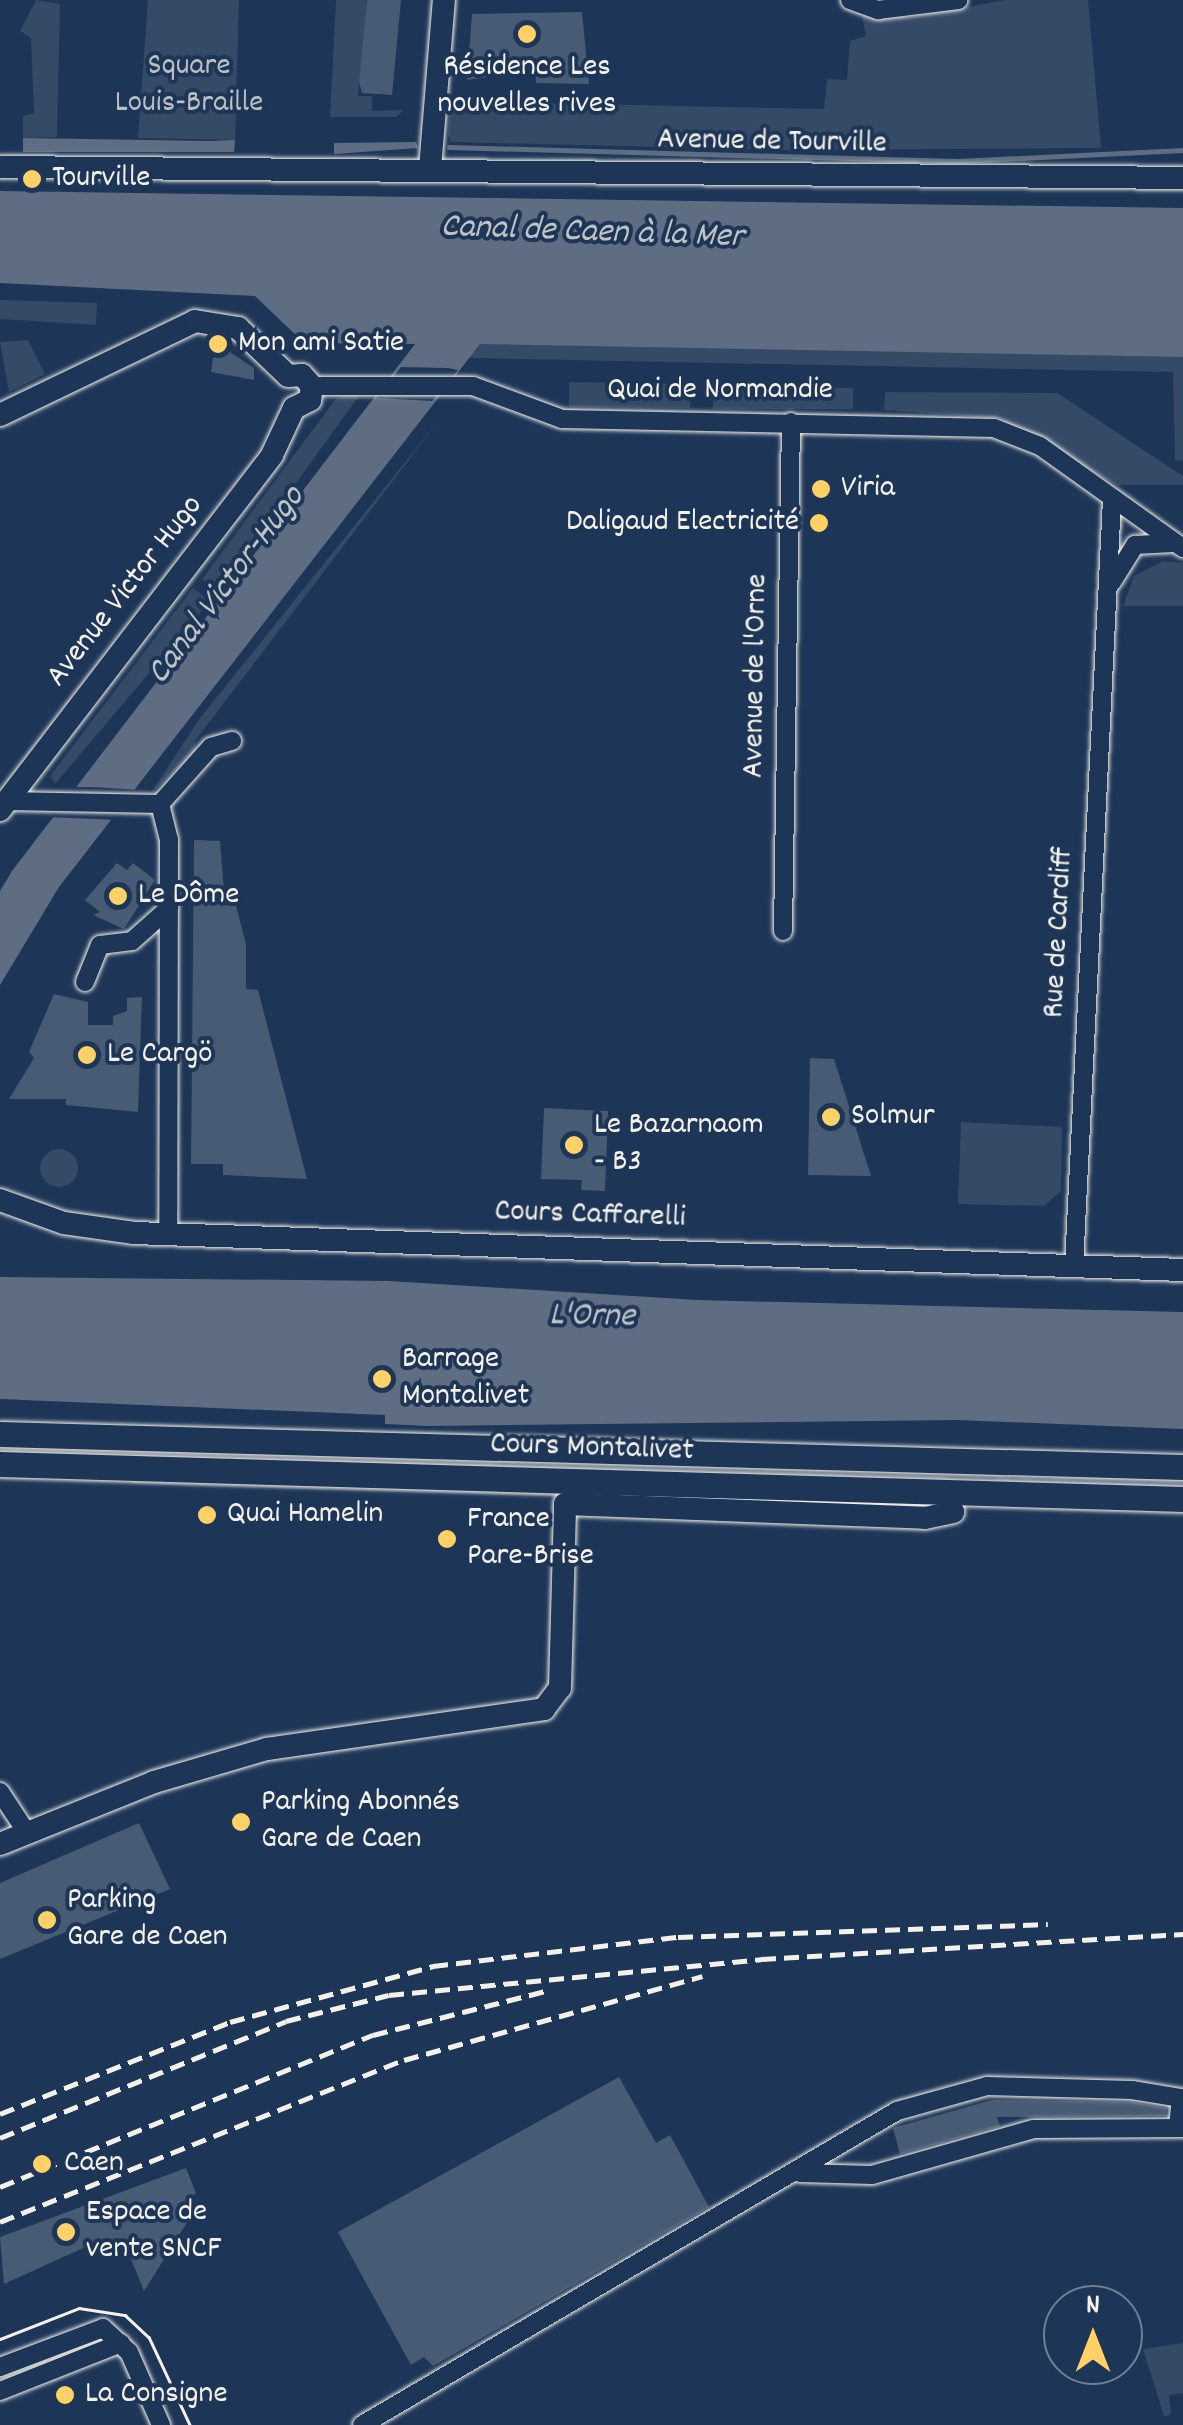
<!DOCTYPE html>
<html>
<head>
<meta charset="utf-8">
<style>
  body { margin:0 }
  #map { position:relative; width:1183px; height:2425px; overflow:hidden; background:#1d3557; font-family:Dekko,sans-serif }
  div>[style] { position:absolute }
  .green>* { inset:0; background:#354a67 }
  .round { border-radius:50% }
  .water>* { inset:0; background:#5e6d82 }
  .pier>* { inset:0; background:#1d3557 }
  .stream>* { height:5px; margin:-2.5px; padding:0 2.5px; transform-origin:2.5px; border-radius:2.5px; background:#5e6d82 }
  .building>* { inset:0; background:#485b74 }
  .roads { filter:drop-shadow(0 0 2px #f4f1e8) drop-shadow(0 0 2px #f4f1e8) }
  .minor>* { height:18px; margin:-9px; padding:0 9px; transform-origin:9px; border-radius:9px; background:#1d3557 }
  .tertiary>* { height:22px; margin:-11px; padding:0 11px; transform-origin:11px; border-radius:11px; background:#1d3557 }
  .secondary>* { height:25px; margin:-12.5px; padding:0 12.5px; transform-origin:12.5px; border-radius:12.5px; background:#1d3557 }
  .tram>* { height:2.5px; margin:-1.25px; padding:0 1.25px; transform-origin:1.25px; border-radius:1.25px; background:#f4f1e8 }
  .rail>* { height:5px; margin-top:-2.5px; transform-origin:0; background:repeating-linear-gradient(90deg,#f4f1e8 0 15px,transparent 0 23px) }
  .dots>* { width:28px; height:28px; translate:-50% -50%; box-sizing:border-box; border:5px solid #1d3557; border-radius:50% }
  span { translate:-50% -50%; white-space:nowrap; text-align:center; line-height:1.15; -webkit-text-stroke:8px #1d3557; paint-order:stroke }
  .park-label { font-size:32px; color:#bbbfc1 }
  .poi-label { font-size:32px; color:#f4f1e8 }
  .left { translate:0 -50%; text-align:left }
  .right { translate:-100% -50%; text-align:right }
  .street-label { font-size:32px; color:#f4f1e8 }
  .water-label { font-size:35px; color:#c0c3c4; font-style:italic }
  .north { position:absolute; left:1043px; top:2285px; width:100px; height:100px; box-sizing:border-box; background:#1d3557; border:2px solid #738091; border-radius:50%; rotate:0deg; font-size:28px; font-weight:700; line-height:40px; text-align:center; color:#f4f1e8 }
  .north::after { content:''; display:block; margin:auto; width:35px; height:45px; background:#ffd166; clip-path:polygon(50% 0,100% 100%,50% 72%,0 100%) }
</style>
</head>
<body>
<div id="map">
  <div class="green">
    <i style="clip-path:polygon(36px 0,60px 4px,57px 137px,23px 138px,23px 116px,34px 113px,31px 38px,20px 31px)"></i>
    <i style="clip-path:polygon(148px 0,239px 0,235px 140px,138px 138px)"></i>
    <i style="clip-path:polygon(336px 0,367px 0,358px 96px,372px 96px,372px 111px,404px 110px,396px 117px,330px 117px)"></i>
    <i style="clip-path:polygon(1005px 0,1088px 0,1101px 148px,787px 150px,451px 142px,448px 133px,451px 101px,824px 109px,827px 79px,847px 80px,850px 41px,866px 36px,862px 16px,913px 17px)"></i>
    <i style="clip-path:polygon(0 300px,97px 303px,96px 325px,0 319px)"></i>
    <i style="clip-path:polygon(28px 340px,45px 374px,9px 392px,0 342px)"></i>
    <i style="clip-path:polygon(480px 343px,1183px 357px,1183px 461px,1175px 460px,1173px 372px,467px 358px)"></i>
    <i style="clip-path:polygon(569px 382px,691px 384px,690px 408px,569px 407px)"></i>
    <i style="clip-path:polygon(713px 385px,853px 388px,853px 409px,713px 409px)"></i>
    <i style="clip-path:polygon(885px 392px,1057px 393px,1183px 476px,1183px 485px,1117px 485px,999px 418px,884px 410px)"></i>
    <i style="clip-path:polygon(348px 394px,359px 396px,218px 591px,202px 579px,335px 400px)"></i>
    <i style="clip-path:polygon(440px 419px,195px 741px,196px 751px,151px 793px,200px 718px)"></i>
    <i style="clip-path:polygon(1163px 561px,1183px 563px,1183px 606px,1123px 606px,1134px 576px)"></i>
    <i style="clip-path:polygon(193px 588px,210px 601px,55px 784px,50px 776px)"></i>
    <i style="clip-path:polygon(961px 1122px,1062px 1127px,1061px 1191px,1044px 1206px,958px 1204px)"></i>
    <i class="round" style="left:40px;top:1149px;width:38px;height:38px"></i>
    <i style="clip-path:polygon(130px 1455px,943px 1476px,950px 1480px,132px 1459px)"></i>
    <i style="clip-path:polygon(996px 1478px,1183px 1478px,1183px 1491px,991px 1483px)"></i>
    <i style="clip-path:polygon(129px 1480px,944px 1500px,946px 1508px,132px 1484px)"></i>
    <i style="clip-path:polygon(1183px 2343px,1183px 2393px,1169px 2395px,1171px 2415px,1164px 2416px,1143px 2349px)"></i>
  </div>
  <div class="water">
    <i style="clip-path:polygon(23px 138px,210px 141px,235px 140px,234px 152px,23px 152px)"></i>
    <i style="clip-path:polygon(334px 143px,416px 142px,418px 148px,334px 154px)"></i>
    <i style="clip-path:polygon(0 191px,1183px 208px,1183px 357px,480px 344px,59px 887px,0 985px,0 891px,12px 871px,415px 344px,304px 343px,255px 296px,0 283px)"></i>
    <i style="clip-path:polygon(0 1277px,389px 1281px,697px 1300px,1183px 1312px,1183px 1429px,958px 1420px,428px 1426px,385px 1424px,385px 1415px,0 1399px)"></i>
  </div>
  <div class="pier">
    <i style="clip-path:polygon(401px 367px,448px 368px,458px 370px,432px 401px,376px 398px)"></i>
    <i style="clip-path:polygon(69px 787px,94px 787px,140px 790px,118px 820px,46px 817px)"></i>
  </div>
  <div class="stream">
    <i style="left:449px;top:147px;width:508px;rotate:1.58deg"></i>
    <i style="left:957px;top:161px;width:226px;rotate:-2.8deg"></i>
  </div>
  <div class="building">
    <i style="clip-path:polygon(367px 0,401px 0,392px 95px,362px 93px,359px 82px)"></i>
    <i style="clip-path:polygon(582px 12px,589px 84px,536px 83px,536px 74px,523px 72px,467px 80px,472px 14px)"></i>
    <i style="clip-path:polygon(215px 342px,254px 368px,254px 380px,211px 372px)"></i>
    <i style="clip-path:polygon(194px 840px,220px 841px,225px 905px,236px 906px,246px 944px,246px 989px,258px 990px,307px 1179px,223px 1175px,223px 1164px,191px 1164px)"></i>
    <i style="clip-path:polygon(117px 863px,127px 870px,133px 863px,155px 880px,124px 929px,93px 915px,100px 912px,85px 900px)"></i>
    <i style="clip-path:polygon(54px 994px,88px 1002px,88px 1025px,113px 1025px,113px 1016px,127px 1011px,127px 998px,142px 997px,138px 1112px,66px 1105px,66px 1099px,9px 1099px,34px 1058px,29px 1052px)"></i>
    <i style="clip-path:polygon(810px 1058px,834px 1059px,871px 1176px,808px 1175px)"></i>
    <i style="clip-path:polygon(544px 1108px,608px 1111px,605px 1191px,581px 1190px,582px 1180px,541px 1179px)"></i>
    <i style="clip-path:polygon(139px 1823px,170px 1889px,0 1959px,0 1883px)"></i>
    <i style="clip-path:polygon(619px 2077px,656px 2143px,670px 2135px,709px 2207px,433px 2366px,424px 2357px,411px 2365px,338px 2232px)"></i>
    <i style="clip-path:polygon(992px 2100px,1131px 2102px,1166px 2108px,1166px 2116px,997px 2117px,1000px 2126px,900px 2154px,893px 2128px)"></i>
    <i style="clip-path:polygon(186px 2168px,196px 2193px,183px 2204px,190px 2218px,144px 2291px,127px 2249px,103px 2239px,4px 2284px,0 2237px)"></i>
  </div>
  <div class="roads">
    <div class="minor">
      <i style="left:850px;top:0;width:30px;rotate:20deg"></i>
      <i style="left:878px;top:10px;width:81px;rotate:-7.1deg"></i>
      <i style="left:312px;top:386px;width:161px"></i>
      <i style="left:473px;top:386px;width:95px;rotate:20.3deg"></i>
      <i style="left:562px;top:419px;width:432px;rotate:1.2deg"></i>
      <i style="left:994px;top:428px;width:49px;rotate:21.4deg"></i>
      <i style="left:1040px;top:446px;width:176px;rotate:35.5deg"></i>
      <i style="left:1112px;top:582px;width:44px;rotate:-58.1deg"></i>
      <i style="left:1135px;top:545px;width:38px;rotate:-3deg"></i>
      <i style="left:7px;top:801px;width:153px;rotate:1.1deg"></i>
      <i style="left:160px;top:804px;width:76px;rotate:-48.2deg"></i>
      <i style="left:211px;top:747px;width:22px;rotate:-16deg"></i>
      <i style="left:160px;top:804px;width:36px;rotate:76deg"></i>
      <i style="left:169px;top:839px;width:395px;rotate:90.1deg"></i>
      <i style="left:783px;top:931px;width:509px;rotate:-89.1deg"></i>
      <i style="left:85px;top:982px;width:40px;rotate:-68deg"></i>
      <i style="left:100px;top:945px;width:32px;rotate:-7deg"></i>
      <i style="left:132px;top:941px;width:50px;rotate:-41.7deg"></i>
      <i style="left:1074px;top:1266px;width:767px;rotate:-87.16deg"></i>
      <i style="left:0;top:1792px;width:49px;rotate:56.6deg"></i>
      <i style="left:800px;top:2173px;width:72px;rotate:1.6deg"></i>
      <i style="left:872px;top:2175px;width:168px;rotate:-15.9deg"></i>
      <i style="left:1034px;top:2129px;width:149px;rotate:-0.4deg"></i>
      <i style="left:0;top:2367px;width:110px;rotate:-20.7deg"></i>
      <i style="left:103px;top:2328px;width:35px;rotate:43deg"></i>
      <i style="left:129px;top:2352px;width:80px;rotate:66.3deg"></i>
      <i style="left:0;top:2391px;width:130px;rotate:-21.6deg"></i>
      <i style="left:362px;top:2425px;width:620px;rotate:-30.41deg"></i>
      <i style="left:897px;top:2111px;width:93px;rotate:-15.5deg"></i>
      <i style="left:987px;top:2086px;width:145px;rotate:1.6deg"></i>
      <i style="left:1132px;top:2090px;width:50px;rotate:9.3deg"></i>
      <i style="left:1181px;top:2098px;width:29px;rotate:96deg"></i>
    </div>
    <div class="tertiary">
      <i style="left:0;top:167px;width:1183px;rotate:0.53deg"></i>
      <i style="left:430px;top:169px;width:170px;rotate:-85.3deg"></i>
      <i style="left:288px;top:376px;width:14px;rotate:-4deg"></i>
      <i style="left:302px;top:375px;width:15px;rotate:48deg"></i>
      <i style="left:312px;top:386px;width:14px;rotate:98deg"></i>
      <i style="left:310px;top:400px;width:18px;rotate:153deg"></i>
      <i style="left:0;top:415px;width:216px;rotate:-25.7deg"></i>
      <i style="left:195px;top:321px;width:44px;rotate:9.2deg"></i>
      <i style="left:238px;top:328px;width:69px;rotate:43.8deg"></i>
      <i style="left:0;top:810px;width:447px;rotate:-52.5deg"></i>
      <i style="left:272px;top:455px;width:52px;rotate:-64.9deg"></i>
      <i style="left:0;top:1200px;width:68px;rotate:19.8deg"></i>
      <i style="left:64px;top:1223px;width:71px;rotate:8.1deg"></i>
      <i style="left:134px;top:1233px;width:1050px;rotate:2.02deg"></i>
      <i style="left:0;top:1844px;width:166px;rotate:-21.9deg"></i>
      <i style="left:154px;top:1782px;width:118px;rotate:-16.3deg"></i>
      <i style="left:267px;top:1749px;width:280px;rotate:-8.2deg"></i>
      <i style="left:544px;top:1709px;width:26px;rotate:-53deg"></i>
      <i style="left:560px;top:1688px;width:184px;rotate:-88.4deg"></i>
      <i style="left:565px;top:1504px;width:360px;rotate:2.2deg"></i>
      <i style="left:925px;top:1518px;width:29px;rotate:-12deg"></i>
    </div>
    <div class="secondary">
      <i style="left:0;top:1434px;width:1183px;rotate:1.6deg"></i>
      <i style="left:0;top:1464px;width:1184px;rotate:1.69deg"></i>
    </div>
  </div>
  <div class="tram">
    <i style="left:0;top:2339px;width:85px;rotate:-21.4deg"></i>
    <i style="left:79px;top:2308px;width:47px;rotate:8.7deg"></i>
    <i style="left:125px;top:2315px;width:33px;rotate:43deg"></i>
    <i style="left:149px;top:2337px;width:97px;rotate:65deg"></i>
  </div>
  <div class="rail">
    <i style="left:0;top:2114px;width:248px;rotate:-21.8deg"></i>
    <i style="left:230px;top:2022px;width:211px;rotate:-15.4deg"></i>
    <i style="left:433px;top:1966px;width:247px;rotate:-6.8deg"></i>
    <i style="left:678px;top:1937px;width:370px;rotate:-2deg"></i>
    <i style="left:0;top:2138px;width:309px;rotate:-22.2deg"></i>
    <i style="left:286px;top:2021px;width:106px;rotate:-14.2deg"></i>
    <i style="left:389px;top:1995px;width:374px;rotate:-5.5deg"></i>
    <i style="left:761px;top:1959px;width:423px;rotate:-3.4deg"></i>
    <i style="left:0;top:2187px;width:403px;rotate:-22.2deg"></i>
    <i style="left:373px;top:2035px;width:182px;rotate:-14.3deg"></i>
    <i style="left:0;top:2222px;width:435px;rotate:-21.9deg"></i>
    <i style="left:404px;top:2060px;width:310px;rotate:-15.7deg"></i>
  </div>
  <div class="dots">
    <i style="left:527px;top:34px;background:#ffd166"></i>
    <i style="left:32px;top:179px;background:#ffd166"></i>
    <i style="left:218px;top:344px;background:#ffd166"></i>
    <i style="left:821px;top:489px;background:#ffd166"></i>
    <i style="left:819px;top:523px;background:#ffd166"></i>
    <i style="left:118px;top:896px;background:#ffd166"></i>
    <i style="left:87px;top:1055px;background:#ffd166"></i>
    <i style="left:831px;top:1117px;background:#ffd166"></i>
    <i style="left:574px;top:1145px;background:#ffd166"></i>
    <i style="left:382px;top:1379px;background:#ffd166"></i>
    <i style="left:207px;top:1515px;background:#ffd166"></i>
    <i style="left:447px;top:1539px;background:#ffd166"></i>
    <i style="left:241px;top:1822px;background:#ffd166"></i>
    <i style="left:47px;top:1920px;background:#ffd166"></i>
    <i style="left:42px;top:2164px;background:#ffd166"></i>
    <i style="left:66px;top:2232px;background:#ffd166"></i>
    <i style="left:65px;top:2395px;background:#ffd166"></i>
  </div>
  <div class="park-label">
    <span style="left:189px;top:86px">Square<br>Louis-Braille</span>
  </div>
  <div class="poi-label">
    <span style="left:527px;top:87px">Résidence Les<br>nouvelles rives</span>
    <span class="left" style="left:52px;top:179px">Tourville</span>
    <span class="left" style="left:238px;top:344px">Mon ami Satie</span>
    <span class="left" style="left:841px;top:489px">Viria</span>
    <span class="right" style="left:799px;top:523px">Daligaud Electricité</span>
    <span class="left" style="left:138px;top:896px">Le Dôme</span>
    <span class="left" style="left:107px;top:1055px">Le Cargö</span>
    <span class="left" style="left:851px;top:1117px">Solmur</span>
    <span class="left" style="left:594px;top:1145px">Le Bazarnaom<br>- B3</span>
    <span class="left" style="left:402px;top:1379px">Barrage<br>Montalivet</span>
    <span class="left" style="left:227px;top:1515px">Quai Hamelin</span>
    <span class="left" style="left:467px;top:1539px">France<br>Pare-Brise</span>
    <span class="left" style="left:261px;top:1822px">Parking Abonnés<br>Gare de Caen</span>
    <span class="left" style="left:67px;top:1920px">Parking<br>Gare de Caen</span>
    <span class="left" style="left:64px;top:2164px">Caen</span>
    <span class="left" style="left:86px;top:2232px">Espace de<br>vente SNCF</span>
    <span class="left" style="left:85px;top:2395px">La Consigne</span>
  </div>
  <div class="street-label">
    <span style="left:772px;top:143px;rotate:1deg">Avenue de Tourville</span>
    <span style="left:720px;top:391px">Quai de Normandie</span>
    <span style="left:126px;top:592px;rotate:-52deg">Avenue Victor Hugo</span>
    <span style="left:757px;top:676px;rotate:-89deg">Avenue de l'Orne</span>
    <span style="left:1060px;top:932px;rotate:-87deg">Rue de Cardiff</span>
    <span style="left:590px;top:1216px;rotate:2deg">Cours Caffarelli</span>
    <span style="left:592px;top:1449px;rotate:2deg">Cours Montalivet</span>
  </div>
  <div class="water-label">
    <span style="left:592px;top:233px;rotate:2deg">Canal de Caen à la Mer</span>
    <span style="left:227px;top:586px;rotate:-53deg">Canal Victor-Hugo</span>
    <span style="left:592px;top:1317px;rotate:1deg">L'Orne</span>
  </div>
  <div class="north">N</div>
</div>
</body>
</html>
